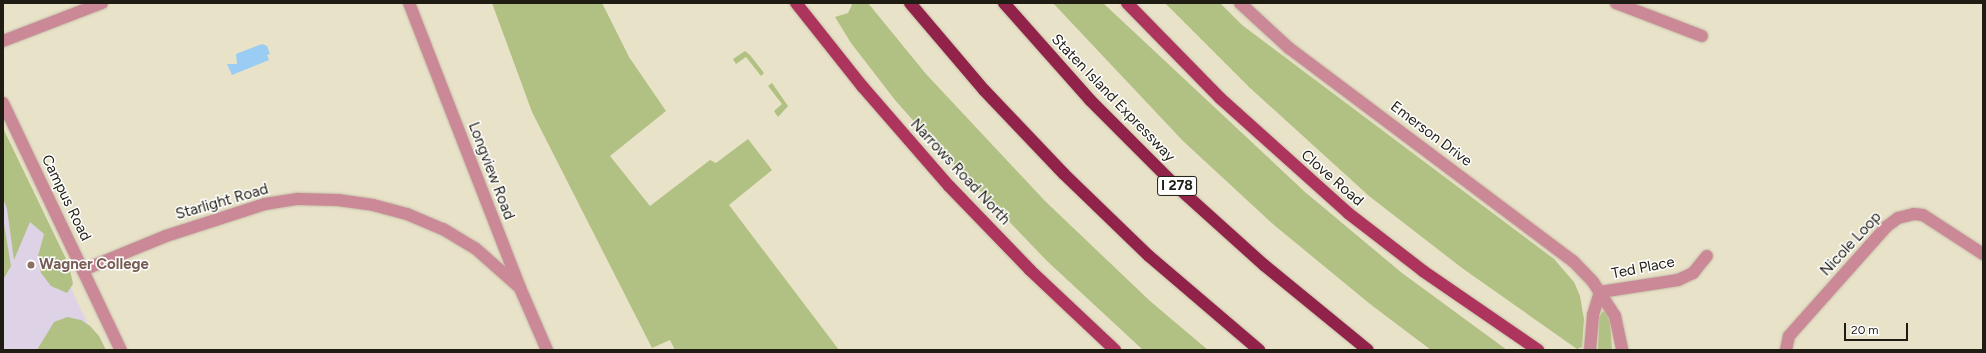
<!DOCTYPE html>
<html>
<head>
<meta charset="utf-8">
<style>
  body { margin:0 }
  #map { position:relative; width:1986px; height:353px; overflow:hidden; background:#e8e2c8; font-family:Figtree,sans-serif }
  div>[style] { position:absolute }
  .education>* { inset:0; background:#ded2e6 }
  .green>* { inset:0; background:#b1c183 }
  .water>* { inset:0; background:#9bccf3 }
  .roads { filter:drop-shadow(0 0 1px #c4bea7) drop-shadow(0 0 1px #c4bea7) }
  .minor>* { height:12px; margin:-6px; padding:0 6px; transform-origin:6px; border-radius:6px; background:#cb8998 }
  .major>* { height:12px; margin:-6px; padding:0 6px; transform-origin:6px; border-radius:6px; background:#ac345d }
  .highway>* { height:12px; margin:-6px; padding:0 6px; transform-origin:6px; border-radius:6px; background:#91224a }
  .dots>* { width:11px; height:11px; translate:-50% -50%; box-sizing:border-box; border:2px solid #fff; border-radius:50% }
  span { translate:-50% -50%; white-space:nowrap; text-align:center; line-height:1.15; -webkit-text-stroke:3px #fff; paint-order:stroke }
  .shield-label span { padding:1px 3px; background:#fff; border:1px solid; border-radius:3px; -webkit-text-stroke-width:0 }
  .shield-label { font-size:14px; color:#1f1c13; font-weight:700 }
  .street-label { font-size:15px; color:#1f1c13 }
  .education-label { font-size:15px; color:#785e54; font-weight:700 }
  .left { translate:0 -50%; text-align:left }
  .frame { position:absolute; inset:0; border:4px solid #1f1c13; pointer-events:none }
  .scale { position:absolute; left:1844px; top:323px; width:64px; height:18px; box-sizing:border-box; border:2px solid #1f1c13; border-top:0; padding-left:5px; font-size:12px; line-height:14px; white-space:nowrap; color:#1f1c13; -webkit-text-stroke:3px #fff; paint-order:stroke }
</style>
</head>
<body>
<div id="map">
  <div class="education">
    <i style="clip-path:polygon(3px 142px,29px 199px,100px 350px,3px 350px)"></i>
  </div>
  <div class="green">
    <i style="clip-path:polygon(492px 3px,602px 3px,629px 57px,666px 111px,610px 156px,650px 206px,710px 160px,716px 163px,748px 139px,772px 170px,729px 205px,839px 350px,675px 350px,670px 340px,652px 348px,532px 112px)"></i>
    <i style="clip-path:polygon(850px 3px,868px 3px,926px 74px,1045px 201px,1150px 301px,1208px 350px,1143px 350px,1047px 261px,926px 135px,895px 100px,851px 43px,835px 17px,848px 13px,852px 5px)"></i>
    <i style="clip-path:polygon(1053px 3px,1103px 3px,1305px 192px,1402px 273px,1507px 350px,1431px 350px,1370px 304px,1274px 225px,1183px 141px)"></i>
    <i style="clip-path:polygon(1165px 3px,1220px 3px,1242px 25px,1554px 259px,1574px 282px,1580px 296px,1584px 319px,1582px 347px,1577px 349px,1462px 268px,1369px 196px,1249px 87px)"></i>
    <i style="clip-path:polygon(745px 51px,750px 55px,764px 73px,761px 76px,746px 57px,736px 64px,733px 59px)"></i>
    <i style="clip-path:polygon(772px 83px,788px 106px,778px 117px,774px 111px,782px 104px,768px 86px)"></i>
    <i style="clip-path:polygon(3px 128px,69px 265px,73px 284px,67px 293px,51px 286px,41px 273px,38px 256px,44px 234px,30px 222px,14px 260px,7px 209px,3px 198px)"></i>
    <i style="clip-path:polygon(3px 218px,11px 266px,3px 280px)"></i>
    <i style="clip-path:polygon(1603px 311px,1607px 313px,1610px 320px,1612px 350px,1598px 350px,1599px 317px)"></i>
    <i style="clip-path:polygon(67px 317px,81px 320px,90px 326px,99px 336px,106px 350px,37px 350px,54px 322px)"></i>
  </div>
  <div class="water">
    <i style="clip-path:polygon(262px 44px,267px 46px,270px 54px,267px 55px,269px 60px,232px 75px,227px 64px,237px 64px,236px 54px)"></i>
  </div>
  <div class="roads">
    <div class="minor">
      <i style="left:409px;top:3px;width:306px;rotate:68.7deg"></i>
      <i style="left:520px;top:288px;width:68px;rotate:66.5deg"></i>
      <i style="left:1240px;top:3px;width:67px;rotate:42.6deg"></i>
      <i style="left:1289px;top:48px;width:355px;rotate:36.9deg"></i>
      <i style="left:1573px;top:261px;width:29px;rotate:46deg"></i>
      <i style="left:1593px;top:282px;width:40px;rotate:57.1deg"></i>
      <i style="left:1615px;top:316px;width:35px;rotate:78deg"></i>
      <i style="left:1616px;top:3px;width:92px;rotate:21deg"></i>
      <i style="left:3px;top:41px;width:106px;rotate:-21deg"></i>
      <i style="left:3px;top:103px;width:274px;rotate:64.5deg"></i>
      <i style="left:83px;top:270px;width:90px;rotate:-22.3deg"></i>
      <i style="left:166px;top:236px;width:104px;rotate:-17.9deg"></i>
      <i style="left:265px;top:204px;width:33px;rotate:-9deg"></i>
      <i style="left:298px;top:199px;width:40px;rotate:1.4deg"></i>
      <i style="left:338px;top:200px;width:35px;rotate:8deg"></i>
      <i style="left:373px;top:205px;width:35px;rotate:15deg"></i>
      <i style="left:407px;top:214px;width:39px;rotate:23deg"></i>
      <i style="left:443px;top:229px;width:37px;rotate:31deg"></i>
      <i style="left:475px;top:248px;width:60px;rotate:41.6deg"></i>
      <i style="left:1600px;top:292px;width:79px;rotate:-8.7deg"></i>
      <i style="left:1678px;top:280px;width:17px;rotate:-25deg"></i>
      <i style="left:1693px;top:273px;width:22px;rotate:-51deg"></i>
      <i style="left:1590px;top:350px;width:35px;rotate:-85deg"></i>
      <i style="left:1593px;top:315px;width:24px;rotate:-73deg"></i>
      <i style="left:1786px;top:350px;width:14px;rotate:-78deg"></i>
      <i style="left:1789px;top:336px;width:146px;rotate:-48.3deg"></i>
      <i style="left:1886px;top:227px;width:15px;rotate:-37deg"></i>
      <i style="left:1898px;top:218px;width:16px;rotate:-14deg"></i>
      <i style="left:1914px;top:214px;width:9px;rotate:6deg"></i>
      <i style="left:1923px;top:215px;width:72px;rotate:33deg"></i>
    </div>
    <div class="major">
      <i style="left:796px;top:3px;width:106px;rotate:51.5deg"></i>
      <i style="left:862px;top:86px;width:133px;rotate:49deg"></i>
      <i style="left:949px;top:186px;width:117px;rotate:46deg"></i>
      <i style="left:1030px;top:270px;width:117px;rotate:43.3deg"></i>
      <i style="left:1127px;top:3px;width:133px;rotate:45.6deg"></i>
      <i style="left:1220px;top:98px;width:172px;rotate:41.9deg"></i>
      <i style="left:1348px;top:213px;width:95px;rotate:37.7deg"></i>
      <i style="left:1423px;top:271px;width:140px;rotate:34.5deg"></i>
    </div>
    <div class="highway">
      <i style="left:910px;top:3px;width:114px;rotate:49.6deg"></i>
      <i style="left:984px;top:90px;width:116px;rotate:46.4deg"></i>
      <i style="left:1064px;top:174px;width:118px;rotate:44deg"></i>
      <i style="left:1149px;top:256px;width:145px;rotate:40.5deg"></i>
      <i style="left:1004px;top:3px;width:130px;rotate:48.4deg"></i>
      <i style="left:1090px;top:100px;width:119px;rotate:45deg"></i>
      <i style="left:1174px;top:184px;width:121px;rotate:42deg"></i>
      <i style="left:1264px;top:265px;width:134px;rotate:39.3deg"></i>
    </div>
  </div>
  <div class="dots">
    <i style="left:31px;top:265px;background:#8d6e63"></i>
  </div>
  <div class="shield-label">
    <span style="left:1177px;top:186px">I 278</span>
  </div>
  <div class="street-label">
    <span style="left:1113px;top:98px;rotate:46deg">Staten Island Expressway</span>
    <span style="left:1431px;top:134px;rotate:37deg">Emerson Drive</span>
    <span style="left:491px;top:171px;rotate:69deg">Longview Road</span>
    <span style="left:960px;top:172px;rotate:47deg">Narrows Road North</span>
    <span style="left:1332px;top:178px;rotate:41deg">Clove Road</span>
    <span style="left:66px;top:198px;rotate:64deg">Campus Road</span>
    <span style="left:222px;top:202px;rotate:-16deg">Starlight Road</span>
    <span style="left:1851px;top:244px;rotate:-47deg">Nicole Loop</span>
    <span style="left:1643px;top:268px;rotate:-11deg">Ted Place</span>
  </div>
  <div class="education-label">
    <span class="left" style="left:39px;top:265px">Wagner College</span>
  </div>
  <div class="frame"></div>
  <div class="scale">20 m</div>
</div>
</body>
</html>
